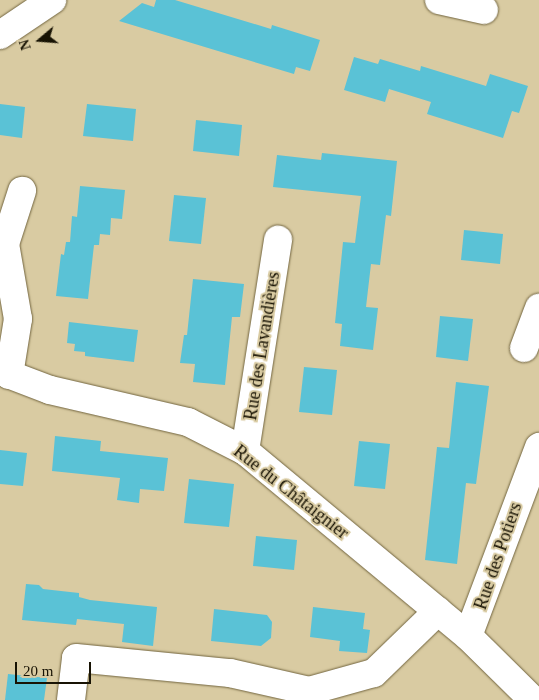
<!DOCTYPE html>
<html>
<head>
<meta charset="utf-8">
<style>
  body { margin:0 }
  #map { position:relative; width:539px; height:700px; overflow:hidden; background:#d9cba2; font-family:Georgia,serif }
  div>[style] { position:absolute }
  .building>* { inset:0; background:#5ac2d6 }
  .roads { filter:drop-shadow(0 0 1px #72653f) drop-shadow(0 0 1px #72653f) }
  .street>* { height:28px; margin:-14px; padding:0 14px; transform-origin:14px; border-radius:14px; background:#fff }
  span { translate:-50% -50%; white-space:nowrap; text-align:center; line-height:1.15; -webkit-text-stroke:4px #d9cba2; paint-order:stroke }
  .street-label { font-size:18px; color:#181304 }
  .north { position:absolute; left:15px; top:15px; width:50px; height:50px; -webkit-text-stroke:4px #d9cba2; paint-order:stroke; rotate:252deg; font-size:14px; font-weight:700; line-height:20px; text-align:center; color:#181304 }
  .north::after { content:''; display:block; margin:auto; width:18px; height:22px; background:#181304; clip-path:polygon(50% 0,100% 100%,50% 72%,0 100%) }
  .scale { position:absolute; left:15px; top:662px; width:76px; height:22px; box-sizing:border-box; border:2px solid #181304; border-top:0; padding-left:6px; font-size:15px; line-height:18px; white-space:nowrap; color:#181304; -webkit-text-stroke:4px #d9cba2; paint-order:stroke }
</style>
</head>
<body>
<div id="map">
  <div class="building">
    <i style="clip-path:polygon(156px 0,175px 0,271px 29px,272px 25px,320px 40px,310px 71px,296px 67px,294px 74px,119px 21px,142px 3px,154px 7px)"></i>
    <i style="clip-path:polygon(354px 57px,378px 64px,380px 59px,420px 71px,421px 66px,486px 86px,490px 74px,528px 86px,519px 113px,512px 111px,503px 138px,427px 114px,431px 102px,389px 89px,385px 102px,344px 90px)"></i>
    <i style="clip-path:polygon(0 104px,25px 107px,22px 138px,0 135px)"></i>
    <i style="clip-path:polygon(87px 104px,136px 109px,133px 141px,83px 136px)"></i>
    <i style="clip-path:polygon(196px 120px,242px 125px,239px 156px,193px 151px)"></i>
    <i style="clip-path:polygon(322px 153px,397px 161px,391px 216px,386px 215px,380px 265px,371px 264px,366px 307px,378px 308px,373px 350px,340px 346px,342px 324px,335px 323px,343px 242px,355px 243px,361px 196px,273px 187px,277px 155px,321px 160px)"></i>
    <i style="clip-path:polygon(80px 186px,125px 190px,122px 219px,111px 218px,110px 235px,100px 234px,99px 245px,94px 245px,88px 299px,56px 296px,61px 254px,64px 255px,66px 242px,70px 242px,72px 216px,77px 217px)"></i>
    <i style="clip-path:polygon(174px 195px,206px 198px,201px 244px,169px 241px)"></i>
    <i style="clip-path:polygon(464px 230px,503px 234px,500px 264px,461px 260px)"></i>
    <i style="clip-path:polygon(193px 279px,244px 284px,240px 317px,232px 317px,225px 385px,193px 382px,195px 364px,180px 363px,184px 335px,187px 335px)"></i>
    <i style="clip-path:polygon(440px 316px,473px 319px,468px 361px,436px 357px)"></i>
    <i style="clip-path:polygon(69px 322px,138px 330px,134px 362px,85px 356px,85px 352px,74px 351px,75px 344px,67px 343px)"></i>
    <i style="clip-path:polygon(304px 367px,337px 370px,332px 415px,299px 412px)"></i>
    <i style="clip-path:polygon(456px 382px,489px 386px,476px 484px,466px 483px,457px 564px,425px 560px,437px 447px,449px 448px)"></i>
    <i style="clip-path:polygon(55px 436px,101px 441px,100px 451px,168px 458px,164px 491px,140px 489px,139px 503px,117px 500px,120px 478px,52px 471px)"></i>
    <i style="clip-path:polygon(359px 441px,390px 444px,385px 489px,354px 486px)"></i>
    <i style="clip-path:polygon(0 450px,27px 453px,23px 486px,0 484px)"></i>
    <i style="clip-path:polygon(189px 479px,234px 484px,229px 527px,184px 523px)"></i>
    <i style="clip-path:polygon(256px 536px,297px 540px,294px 570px,253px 566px)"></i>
    <i style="clip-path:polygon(26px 584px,39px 585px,43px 589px,79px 593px,79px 597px,90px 600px,157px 607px,153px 646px,122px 642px,124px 624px,77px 619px,76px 625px,22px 620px)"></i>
    <i style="clip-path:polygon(313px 607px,365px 613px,363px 629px,370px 630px,367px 653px,339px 651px,340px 641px,310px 637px)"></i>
    <i style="clip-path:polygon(214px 609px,267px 615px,272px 622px,271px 638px,261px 646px,211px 641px)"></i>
    <i style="clip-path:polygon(8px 674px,47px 678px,44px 700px,5px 700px)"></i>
  </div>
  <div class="roads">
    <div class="street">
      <i style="left:439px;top:0;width:46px;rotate:12.5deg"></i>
      <i style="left:0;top:35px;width:63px;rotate:-33.9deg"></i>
      <i style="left:524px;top:348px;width:43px;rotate:-69.4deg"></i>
      <i style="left:0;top:371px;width:53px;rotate:20.8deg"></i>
      <i style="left:50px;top:390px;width:142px;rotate:13.1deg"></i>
      <i style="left:188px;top:422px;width:64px;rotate:27deg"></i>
      <i style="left:245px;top:451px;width:290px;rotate:39.7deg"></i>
      <i style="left:468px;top:636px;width:91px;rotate:44.6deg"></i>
      <i style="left:9px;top:375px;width:57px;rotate:-80.9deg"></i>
      <i style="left:18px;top:319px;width:76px;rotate:-99.8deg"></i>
      <i style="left:5px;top:244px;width:56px;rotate:-72.2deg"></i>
      <i style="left:245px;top:451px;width:214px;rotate:-81.1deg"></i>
      <i style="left:468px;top:636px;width:202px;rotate:-69.4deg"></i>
      <i style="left:71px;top:700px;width:42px;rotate:-83.2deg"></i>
      <i style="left:76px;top:658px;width:155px;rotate:5.6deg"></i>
      <i style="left:230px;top:673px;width:81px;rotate:12.8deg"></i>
      <i style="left:309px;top:691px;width:67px;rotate:-15.5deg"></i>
      <i style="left:374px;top:673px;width:89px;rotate:-44.1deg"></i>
    </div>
  </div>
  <div class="street-label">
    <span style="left:262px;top:346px;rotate:-81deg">Rue des Lavandières</span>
    <span style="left:291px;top:492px;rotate:38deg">Rue du Châtaignier</span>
    <span style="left:498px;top:556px;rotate:-71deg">Rue des Potiers</span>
  </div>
  <div class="north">N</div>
  <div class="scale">20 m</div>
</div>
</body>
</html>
